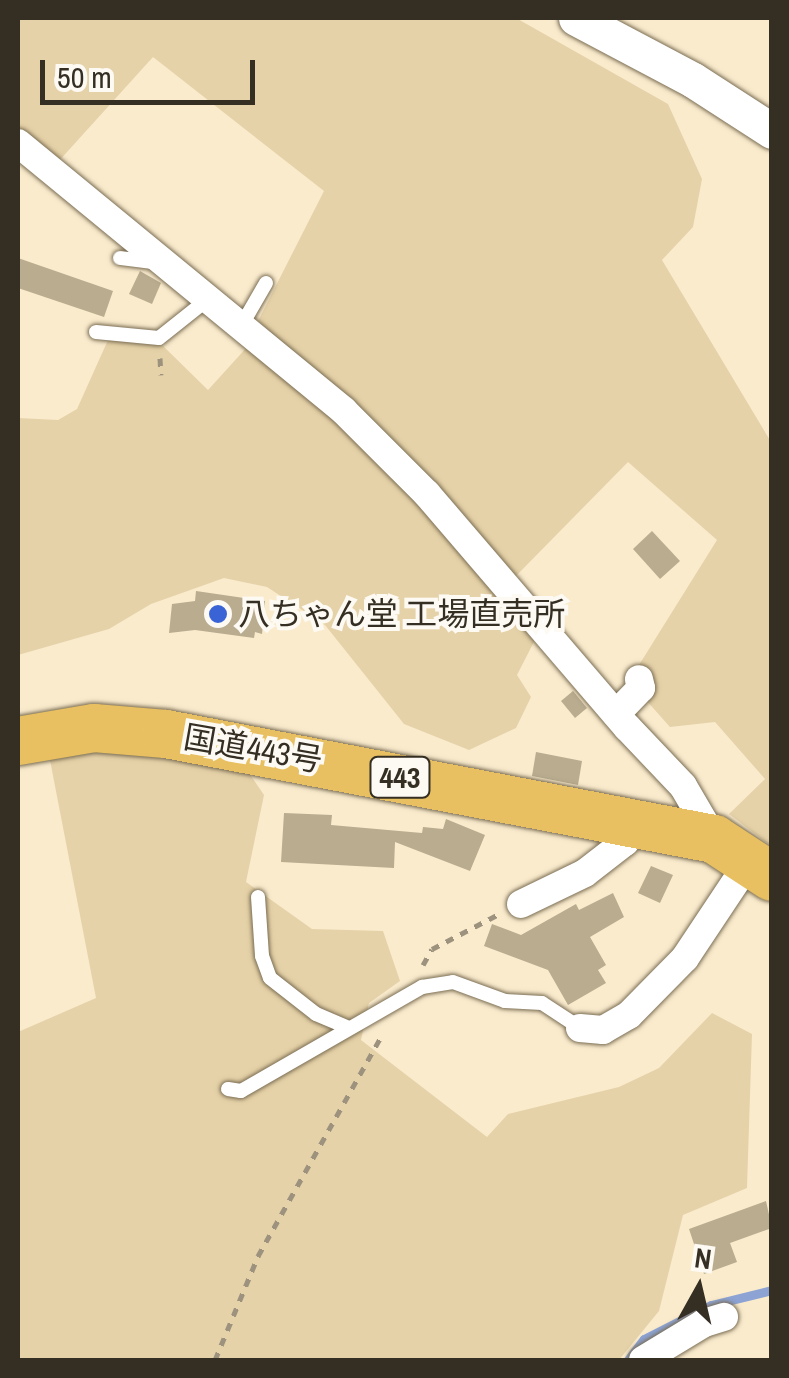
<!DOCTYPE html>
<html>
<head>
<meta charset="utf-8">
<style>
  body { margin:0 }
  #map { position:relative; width:789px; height:1378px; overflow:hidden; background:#faebcd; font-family:"Archivo Narrow","Noto Sans JP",sans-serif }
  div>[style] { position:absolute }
  .green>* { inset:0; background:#e6d2a8 }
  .stream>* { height:9px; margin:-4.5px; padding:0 4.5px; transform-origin:4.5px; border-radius:4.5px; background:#8ca3d4 }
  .building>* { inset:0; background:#b9ac8f }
  .path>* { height:5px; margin-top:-2.5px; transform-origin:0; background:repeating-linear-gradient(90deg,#9d927d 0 8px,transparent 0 16px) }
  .roads { filter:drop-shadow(0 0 2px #7a6d53) drop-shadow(0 0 2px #7a6d53) }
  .service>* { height:14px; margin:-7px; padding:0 7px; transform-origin:7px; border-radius:7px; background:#fff }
  .minor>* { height:28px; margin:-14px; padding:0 14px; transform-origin:14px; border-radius:14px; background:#fff }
  .tertiary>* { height:35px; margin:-17.5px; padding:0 17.5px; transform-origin:17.5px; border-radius:17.5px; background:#fff }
  .trunk>* { height:48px; margin:-24px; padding:0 24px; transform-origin:24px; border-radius:24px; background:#e8c062 }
  .dots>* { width:28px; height:28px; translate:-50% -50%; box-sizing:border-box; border:5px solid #fdfaf4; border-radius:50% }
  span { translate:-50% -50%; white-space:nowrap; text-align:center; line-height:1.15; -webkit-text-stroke:8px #fdfaf4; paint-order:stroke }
  .shield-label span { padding:2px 8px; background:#fdfaf4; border:2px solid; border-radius:8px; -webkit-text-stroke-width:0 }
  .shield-label { font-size:30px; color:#342e23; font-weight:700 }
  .poi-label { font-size:32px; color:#342e23 }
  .left { translate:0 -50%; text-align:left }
  .street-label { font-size:32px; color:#342e23 }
  .frame { position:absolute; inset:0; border:20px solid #342e23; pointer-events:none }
  .north { position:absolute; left:649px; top:1238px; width:100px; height:100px; -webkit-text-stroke:8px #fdfaf4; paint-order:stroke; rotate:8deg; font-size:28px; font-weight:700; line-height:40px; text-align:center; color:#342e23 }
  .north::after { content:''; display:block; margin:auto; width:35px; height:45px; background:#342e23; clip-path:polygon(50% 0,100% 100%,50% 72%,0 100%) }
  .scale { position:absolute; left:40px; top:60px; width:215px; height:45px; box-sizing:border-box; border:5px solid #342e23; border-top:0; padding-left:12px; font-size:30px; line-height:35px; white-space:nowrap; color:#342e23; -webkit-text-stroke:8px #fdfaf4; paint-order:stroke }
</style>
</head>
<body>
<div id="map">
  <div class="green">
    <i style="clip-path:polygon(18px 18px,516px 18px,668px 104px,702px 179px,693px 227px,662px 260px,771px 442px,771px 846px,729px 814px,765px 779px,715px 722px,670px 727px,629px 681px,717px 540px,628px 462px,512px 580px,392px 442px,258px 321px,324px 191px,153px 57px,58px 162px,18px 131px)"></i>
    <i style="clip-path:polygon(108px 340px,160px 343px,208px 390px,248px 346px,362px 439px,537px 636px,517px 675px,531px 697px,516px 728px,469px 750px,404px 724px,325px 625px,267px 587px,224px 578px,151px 604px,109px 629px,18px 655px,18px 418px,58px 420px,77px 409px)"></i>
    <i style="clip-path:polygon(119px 747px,247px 770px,264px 795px,246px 882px,312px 929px,383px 931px,400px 981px,369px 1003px,361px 1040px,487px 1137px,508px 1114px,619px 1087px,659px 1068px,712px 1013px,752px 1034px,747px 1188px,683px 1215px,659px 1311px,619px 1360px,18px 1360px,18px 1032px,96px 998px,49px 755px)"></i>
  </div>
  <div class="stream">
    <i style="left:628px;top:1360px;width:26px;rotate:-53deg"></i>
    <i style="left:644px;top:1339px;width:75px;rotate:-26.9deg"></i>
    <i style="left:711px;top:1305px;width:63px;rotate:-13.8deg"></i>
  </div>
  <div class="building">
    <i style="clip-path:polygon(18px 258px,113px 291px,104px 317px,18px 288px)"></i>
    <i style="clip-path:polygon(140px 271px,161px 283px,152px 304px,129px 294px)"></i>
    <i style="clip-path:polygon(652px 531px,680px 561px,660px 579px,633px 549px)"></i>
    <i style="clip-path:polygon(196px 591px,265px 601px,262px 634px,255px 632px,254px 638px,195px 630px,169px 633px,172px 604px,195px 601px)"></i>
    <i style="clip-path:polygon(573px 691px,587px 708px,575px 718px,561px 701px)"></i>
    <i style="clip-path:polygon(536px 752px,582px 761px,578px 785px,532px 776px)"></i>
    <i style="clip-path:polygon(284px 813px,332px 815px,331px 825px,422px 833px,423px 827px,443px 829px,446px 819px,485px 835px,470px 871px,395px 842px,394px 868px,281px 862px)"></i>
    <i style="clip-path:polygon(651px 866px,673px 875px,660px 903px,638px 893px)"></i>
    <i style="clip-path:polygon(613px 893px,624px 917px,590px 937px,606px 965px,598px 970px,606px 983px,568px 1005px,548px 970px,484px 946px,492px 924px,521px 935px,576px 904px,579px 910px)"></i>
    <i style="clip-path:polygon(766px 1201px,772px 1228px,730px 1243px,737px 1262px,704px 1274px,689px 1229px)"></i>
  </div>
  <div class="path">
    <i style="left:160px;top:358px;width:17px;rotate:87deg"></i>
    <i style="left:423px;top:965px;width:18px;rotate:-61deg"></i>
    <i style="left:432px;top:949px;width:76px;rotate:-27.6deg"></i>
    <i style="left:215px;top:1360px;width:113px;rotate:-67.5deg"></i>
    <i style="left:258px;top:1256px;width:253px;rotate:-60.7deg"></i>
  </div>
  <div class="roads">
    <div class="service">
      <i style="left:120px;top:258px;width:34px;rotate:7deg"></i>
      <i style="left:240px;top:328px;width:52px;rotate:-60deg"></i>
      <i style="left:96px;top:332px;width:63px;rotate:5.4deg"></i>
      <i style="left:159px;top:338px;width:63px;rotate:-38.5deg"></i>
      <i style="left:258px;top:897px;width:59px;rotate:86.1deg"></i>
      <i style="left:262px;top:956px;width:23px;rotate:70deg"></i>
      <i style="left:270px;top:978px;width:58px;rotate:38deg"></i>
      <i style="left:316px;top:1014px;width:33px;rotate:23deg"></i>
      <i style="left:228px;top:1089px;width:13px;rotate:9deg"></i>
      <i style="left:241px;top:1091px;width:209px;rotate:-29.9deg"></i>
      <i style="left:422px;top:987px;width:31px;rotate:-9deg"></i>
      <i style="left:453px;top:982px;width:55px;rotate:20.1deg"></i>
      <i style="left:505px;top:1001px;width:37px;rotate:3deg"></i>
      <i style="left:542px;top:1003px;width:45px;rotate:33.3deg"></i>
    </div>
    <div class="minor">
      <i style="left:18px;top:143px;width:422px;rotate:39.4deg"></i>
      <i style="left:344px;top:411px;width:117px;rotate:45deg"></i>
      <i style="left:427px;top:494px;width:307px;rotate:49.4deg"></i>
      <i style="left:627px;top:727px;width:81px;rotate:46.5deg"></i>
      <i style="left:683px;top:786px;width:61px;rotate:59.7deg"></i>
      <i style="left:616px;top:714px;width:36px;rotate:-46deg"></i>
      <i style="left:641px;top:688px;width:9px;rotate:-103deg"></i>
      <i style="left:521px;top:904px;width:71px;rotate:-25.8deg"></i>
      <i style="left:585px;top:873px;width:51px;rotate:-37.8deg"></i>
      <i style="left:625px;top:842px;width:21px;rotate:-61deg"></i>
      <i style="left:580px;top:1028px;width:23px;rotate:5deg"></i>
      <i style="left:603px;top:1030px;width:30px;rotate:-30deg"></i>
      <i style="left:629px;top:1015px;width:80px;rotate:-45.5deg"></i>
      <i style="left:685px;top:958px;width:118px;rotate:-56.4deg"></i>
      <i style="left:643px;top:1360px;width:71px;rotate:-31.2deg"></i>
      <i style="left:704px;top:1323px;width:21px;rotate:-17deg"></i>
    </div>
    <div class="tertiary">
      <i style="left:576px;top:18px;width:132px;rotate:27.9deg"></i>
      <i style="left:693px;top:80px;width:94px;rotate:32.8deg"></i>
    </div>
    <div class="trunk">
      <i style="left:18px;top:741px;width:77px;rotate:-9.7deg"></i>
      <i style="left:94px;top:728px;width:72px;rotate:4.8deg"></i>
      <i style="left:166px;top:734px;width:558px;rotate:10.85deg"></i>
      <i style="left:714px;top:839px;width:69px;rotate:33.2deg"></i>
    </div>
  </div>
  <div class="dots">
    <i style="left:218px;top:614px;background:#3a64d5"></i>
  </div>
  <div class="shield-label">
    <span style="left:400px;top:777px">443</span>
  </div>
  <div class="poi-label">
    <span class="left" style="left:238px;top:614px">八ちゃん堂 工場直売所</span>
  </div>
  <div class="street-label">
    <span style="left:253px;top:749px;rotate:10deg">国道443号</span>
  </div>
  <div class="frame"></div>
  <div class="north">N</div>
  <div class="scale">50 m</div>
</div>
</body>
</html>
